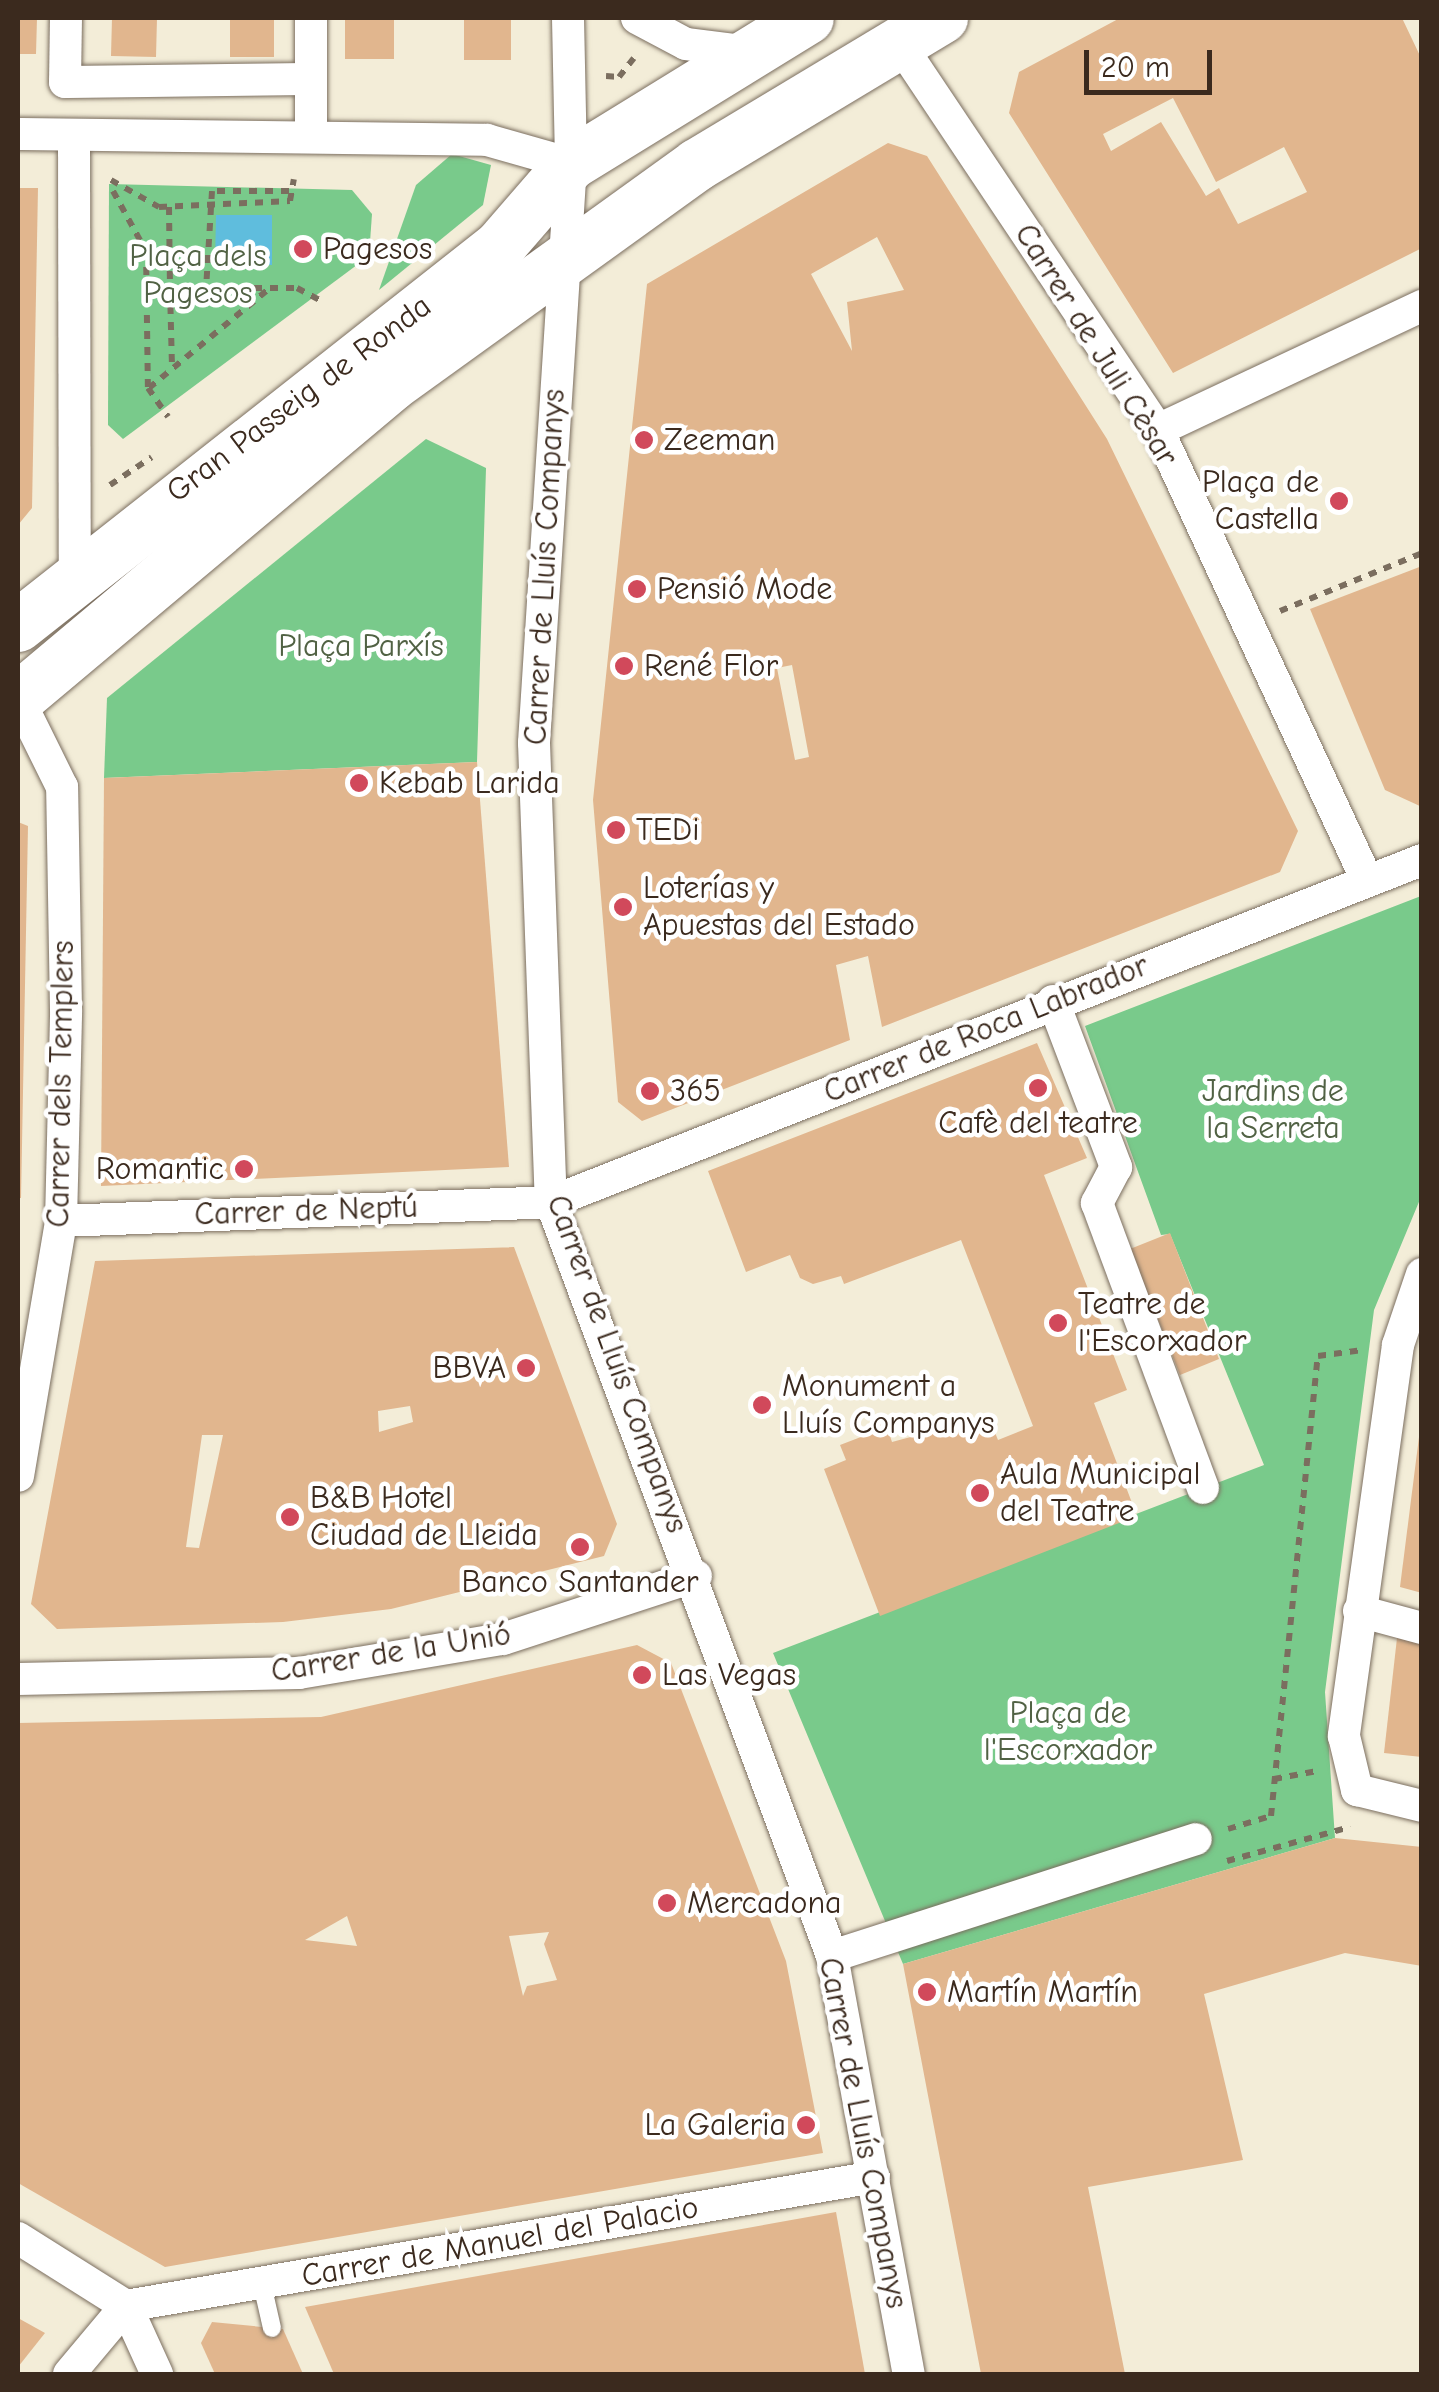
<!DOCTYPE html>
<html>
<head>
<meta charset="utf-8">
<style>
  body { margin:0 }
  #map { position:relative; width:1439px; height:2392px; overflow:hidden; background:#f3edd8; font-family:"Comic Neue",sans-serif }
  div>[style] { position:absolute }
  .green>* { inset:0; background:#79ca8b }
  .water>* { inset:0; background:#5fbddd }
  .building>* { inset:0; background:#e1b68e }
  .path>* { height:6px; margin-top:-3px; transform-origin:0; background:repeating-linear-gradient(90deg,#7b6e5f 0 8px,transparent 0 16px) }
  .roads { filter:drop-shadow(0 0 2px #7b6e5f) drop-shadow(0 0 2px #7b6e5f) }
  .lane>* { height:18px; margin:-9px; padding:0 9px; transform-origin:9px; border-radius:9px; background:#fff }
  .street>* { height:32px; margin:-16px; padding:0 16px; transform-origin:16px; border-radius:16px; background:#fff }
  .primary>* { height:52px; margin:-26px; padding:0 26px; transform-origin:26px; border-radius:26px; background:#fff }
  .dots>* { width:28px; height:28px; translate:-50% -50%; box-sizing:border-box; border:5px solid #fff; border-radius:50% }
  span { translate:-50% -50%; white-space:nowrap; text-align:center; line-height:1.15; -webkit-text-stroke:9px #fff; paint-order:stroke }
  .poi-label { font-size:32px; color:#3b2a1e }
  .left { translate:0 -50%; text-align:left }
  .right { translate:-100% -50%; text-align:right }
  .park-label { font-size:32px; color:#516244 }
  .street-label { font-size:32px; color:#3b2a1e }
  .frame { position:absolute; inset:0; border:20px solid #3b2a1e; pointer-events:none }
  .scale { position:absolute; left:1084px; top:50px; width:128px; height:45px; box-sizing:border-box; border:5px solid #3b2a1e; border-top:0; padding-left:12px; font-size:30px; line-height:35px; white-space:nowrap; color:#3b2a1e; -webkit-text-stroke:8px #fff; paint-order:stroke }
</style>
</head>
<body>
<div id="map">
  <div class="green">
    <i style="clip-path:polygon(452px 154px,491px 165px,483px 205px,379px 290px,416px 185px)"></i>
    <i style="clip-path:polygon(109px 184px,352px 190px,372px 214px,369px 256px,123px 439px,108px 425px)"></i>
    <i style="clip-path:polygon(426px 439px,486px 468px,477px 762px,104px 778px,107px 698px)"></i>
    <i style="clip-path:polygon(1421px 896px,1421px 1197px,1374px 1310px,1325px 1692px,1335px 1838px,903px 1964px,773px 1653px,1264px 1465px,1170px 1234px,1161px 1235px,1085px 1026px)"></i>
  </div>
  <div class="water">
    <i style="clip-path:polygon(216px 215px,272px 215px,272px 265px,215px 264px)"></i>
  </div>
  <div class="building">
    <i style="clip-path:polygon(18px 18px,37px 18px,36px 54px,18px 54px)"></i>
    <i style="clip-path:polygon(112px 18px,157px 18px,156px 57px,111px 56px)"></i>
    <i style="clip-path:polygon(230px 18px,274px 18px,274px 57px,230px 57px)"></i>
    <i style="clip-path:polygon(345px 18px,394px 18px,394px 59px,345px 59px)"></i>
    <i style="clip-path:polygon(464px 18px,511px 18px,511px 60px,464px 60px)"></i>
    <i style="clip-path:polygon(evenodd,1120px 18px,1402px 18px,1422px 60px,1422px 248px,1173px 373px,1009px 113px,1019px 72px,1120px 18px,1173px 98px,1216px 182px,1284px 147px,1307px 192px,1238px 224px,1219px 188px,1206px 196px,1161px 122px,1111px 151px,1103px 134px,1173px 98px)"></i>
    <i style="clip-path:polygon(evenodd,888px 143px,927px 156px,1107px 439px,1298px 831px,1280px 872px,882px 1027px,868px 956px,836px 965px,850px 1040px,642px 1121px,618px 1102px,593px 800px,647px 284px,888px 143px,877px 237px,904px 290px,847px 302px,852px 351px,811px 274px,877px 237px,888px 143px,792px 665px,809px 757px,795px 760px,777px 668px,792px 665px)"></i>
    <i style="clip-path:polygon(18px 188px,38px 188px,32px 508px,18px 525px)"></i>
    <i style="clip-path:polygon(1422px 566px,1422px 807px,1385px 790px,1310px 609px)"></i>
    <i style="clip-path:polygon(477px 762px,509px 1167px,101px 1186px,104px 778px)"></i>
    <i style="clip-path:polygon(18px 822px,28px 826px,21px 1198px,18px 1198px)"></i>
    <i style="clip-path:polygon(1037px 1043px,1087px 1158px,1044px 1175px,1127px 1390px,1094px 1403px,1137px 1516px,880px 1616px,824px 1469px,846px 1460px,840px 1445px,887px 1427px,892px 1442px,974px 1420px,979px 1430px,992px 1425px,998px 1440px,1033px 1426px,961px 1240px,844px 1284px,841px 1276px,813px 1284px,800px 1278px,790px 1255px,746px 1272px,708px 1171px)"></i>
    <i style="clip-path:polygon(1170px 1233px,1219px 1359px,1180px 1375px,1130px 1249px)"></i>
    <i style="clip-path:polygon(evenodd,514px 1247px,617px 1524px,604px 1556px,391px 1609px,283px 1622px,57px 1629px,31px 1604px,95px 1261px,514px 1247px,410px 1406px,413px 1422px,379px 1432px,378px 1411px,410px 1406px,514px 1247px,202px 1435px,223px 1435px,199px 1548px,186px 1547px,202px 1435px)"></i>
    <i style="clip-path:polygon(1419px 1437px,1422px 1437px,1422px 1593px,1400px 1587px)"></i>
    <i style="clip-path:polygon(1397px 1638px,1422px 1644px,1422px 1757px,1384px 1753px)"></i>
    <i style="clip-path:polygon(evenodd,637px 1645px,671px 1663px,786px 1961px,823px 2153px,165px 2267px,18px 2183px,18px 1723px,321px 1717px,637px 1645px,347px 1916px,357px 1946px,305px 1940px,347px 1916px,637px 1645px,549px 1932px,544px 1944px,557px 1980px,527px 1986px,523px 1996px,509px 1936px,549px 1932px)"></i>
    <i style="clip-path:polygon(1335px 1838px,1422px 1847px,1422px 1966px,1345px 1953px,1204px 1994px,1243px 2160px,1088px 2187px,1125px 2374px,981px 2374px,903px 1964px)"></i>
    <i style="clip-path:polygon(836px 2212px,865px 2374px,334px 2374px,305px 2307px)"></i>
    <i style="clip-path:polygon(18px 2318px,45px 2333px,18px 2367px)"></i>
    <i style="clip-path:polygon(212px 2322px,283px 2329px,303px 2374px,215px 2374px,201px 2343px)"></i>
  </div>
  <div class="path">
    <i style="left:606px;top:76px;width:13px;rotate:4deg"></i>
    <i style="left:619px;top:77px;width:24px;rotate:-52deg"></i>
    <i style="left:111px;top:180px;width:55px;rotate:29.4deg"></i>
    <i style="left:159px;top:207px;width:131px;rotate:-2.6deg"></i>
    <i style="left:290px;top:201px;width:22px;rotate:-80deg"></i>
    <i style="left:113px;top:191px;width:68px;rotate:61.2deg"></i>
    <i style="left:146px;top:251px;width:137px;rotate:89.2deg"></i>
    <i style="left:148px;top:388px;width:35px;rotate:55deg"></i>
    <i style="left:289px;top:191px;width:77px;rotate:180deg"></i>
    <i style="left:212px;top:191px;width:97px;rotate:93.5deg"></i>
    <i style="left:206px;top:288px;width:91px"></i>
    <i style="left:297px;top:288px;width:30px;rotate:28deg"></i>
    <i style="left:169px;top:207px;width:83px;rotate:89.3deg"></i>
    <i style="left:170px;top:290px;width:36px;rotate:-3deg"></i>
    <i style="left:146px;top:251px;width:23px"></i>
    <i style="left:170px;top:290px;width:78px;rotate:88.5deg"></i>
    <i style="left:149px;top:388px;width:157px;rotate:-39.6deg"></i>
    <i style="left:110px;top:485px;width:50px;rotate:-33.7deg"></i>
    <i style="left:1280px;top:611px;width:153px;rotate:-22.2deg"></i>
    <i style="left:1274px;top:1779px;width:44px;rotate:-10.5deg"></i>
    <i style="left:1228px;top:1829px;width:45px;rotate:-16.8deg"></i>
    <i style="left:1271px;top:1816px;width:462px;rotate:-84.2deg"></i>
    <i style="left:1318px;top:1356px;width:45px;rotate:-7.6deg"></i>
    <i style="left:1227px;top:1861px;width:128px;rotate:-15.5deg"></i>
  </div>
  <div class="roads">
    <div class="lane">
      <i style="left:262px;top:2284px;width:45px;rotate:77.2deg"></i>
    </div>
    <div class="street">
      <i style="left:66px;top:18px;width:64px;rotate:90.9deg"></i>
      <i style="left:65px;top:82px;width:245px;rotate:-0.7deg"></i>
      <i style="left:311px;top:18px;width:118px;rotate:90deg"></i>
      <i style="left:568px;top:18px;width:146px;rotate:88.8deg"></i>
      <i style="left:571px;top:164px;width:580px;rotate:93.66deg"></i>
      <i style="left:534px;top:743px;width:459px;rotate:87.9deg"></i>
      <i style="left:551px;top:1202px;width:805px;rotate:69.56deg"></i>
      <i style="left:832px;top:1956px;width:425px;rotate:79.6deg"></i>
      <i style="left:637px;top:18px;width:55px;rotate:28deg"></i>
      <i style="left:686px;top:44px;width:64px;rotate:7.1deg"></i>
      <i style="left:899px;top:43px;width:466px;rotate:56.2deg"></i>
      <i style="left:1158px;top:430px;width:496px;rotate:65.1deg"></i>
      <i style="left:18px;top:134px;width:469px;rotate:0.7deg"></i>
      <i style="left:487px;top:140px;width:87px;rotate:15.9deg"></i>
      <i style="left:74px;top:136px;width:438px;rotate:89.9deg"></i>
      <i style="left:1158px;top:430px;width:292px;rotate:-25.2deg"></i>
      <i style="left:1053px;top:1001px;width:178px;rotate:69.2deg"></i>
      <i style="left:1116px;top:1167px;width:41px;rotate:117.8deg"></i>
      <i style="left:1097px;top:1203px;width:304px;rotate:69.6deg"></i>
      <i style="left:61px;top:1221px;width:490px;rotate:-2.2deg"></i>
      <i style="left:551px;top:1202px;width:936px;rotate:-21.44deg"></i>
      <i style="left:1422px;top:1274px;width:75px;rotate:108.7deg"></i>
      <i style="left:1398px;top:1345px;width:395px;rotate:97.9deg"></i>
      <i style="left:1344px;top:1736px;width:56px;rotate:76.5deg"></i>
      <i style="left:1357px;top:1790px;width:67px;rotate:13.8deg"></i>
      <i style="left:18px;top:1476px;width:259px;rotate:-80.4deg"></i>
      <i style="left:61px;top:1221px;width:211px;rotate:-88.6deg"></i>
      <i style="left:66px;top:1010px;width:223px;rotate:-91deg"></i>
      <i style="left:62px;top:787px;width:99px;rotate:-116.3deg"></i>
      <i style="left:1359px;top:1611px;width:65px;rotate:15.1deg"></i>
      <i style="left:18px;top:1679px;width:281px;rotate:-1.2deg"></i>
      <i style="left:299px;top:1673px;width:207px;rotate:-9.5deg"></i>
      <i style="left:503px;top:1639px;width:203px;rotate:-18.1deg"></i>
      <i style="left:832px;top:1956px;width:382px;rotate:-17.8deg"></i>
      <i style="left:18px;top:2238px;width:128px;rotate:32.2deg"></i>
      <i style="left:126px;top:2306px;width:75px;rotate:65.5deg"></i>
      <i style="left:69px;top:2374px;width:89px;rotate:-50deg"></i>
      <i style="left:126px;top:2306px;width:759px;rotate:-9.78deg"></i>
    </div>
    <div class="primary">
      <i style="left:18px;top:626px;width:612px;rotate:-38.24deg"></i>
      <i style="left:499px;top:247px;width:110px;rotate:-49.1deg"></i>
      <i style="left:571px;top:164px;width:278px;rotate:-31.6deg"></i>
      <i style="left:18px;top:699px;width:488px;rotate:-40deg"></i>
      <i style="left:392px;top:385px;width:376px;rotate:-35.8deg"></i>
      <i style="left:697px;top:165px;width:286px;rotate:-31deg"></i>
    </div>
  </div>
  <div class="dots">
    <i style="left:303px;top:249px;background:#d1495b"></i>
    <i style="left:644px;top:440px;background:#d1495b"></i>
    <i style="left:1339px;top:501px;background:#d1495b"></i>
    <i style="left:637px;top:589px;background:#d1495b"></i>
    <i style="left:624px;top:666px;background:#d1495b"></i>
    <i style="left:359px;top:783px;background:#d1495b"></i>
    <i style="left:616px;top:830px;background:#d1495b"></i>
    <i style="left:623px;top:907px;background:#d1495b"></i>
    <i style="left:1038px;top:1088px;background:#d1495b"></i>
    <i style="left:650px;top:1091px;background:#d1495b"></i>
    <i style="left:244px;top:1169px;background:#d1495b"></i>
    <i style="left:1058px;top:1323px;background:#d1495b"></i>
    <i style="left:526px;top:1368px;background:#d1495b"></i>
    <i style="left:762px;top:1405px;background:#d1495b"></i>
    <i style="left:980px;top:1493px;background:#d1495b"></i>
    <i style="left:290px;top:1517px;background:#d1495b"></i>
    <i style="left:580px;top:1547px;background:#d1495b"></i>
    <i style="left:642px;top:1675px;background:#d1495b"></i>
    <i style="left:667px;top:1903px;background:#d1495b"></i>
    <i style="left:927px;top:1992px;background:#d1495b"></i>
    <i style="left:806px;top:2125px;background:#d1495b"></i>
  </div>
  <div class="poi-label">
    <span class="left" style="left:323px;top:249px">Pagesos</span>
    <span class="left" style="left:664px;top:440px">Zeeman</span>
    <span class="right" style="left:1319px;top:501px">Plaça de<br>Castella</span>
    <span class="left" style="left:657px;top:589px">Pensió Mode</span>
    <span class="left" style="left:644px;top:666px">René Flor</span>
    <span class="left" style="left:379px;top:783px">Kebab Larida</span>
    <span class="left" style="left:636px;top:830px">TEDi</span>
    <span class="left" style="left:643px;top:907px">Loterías y<br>Apuestas del Estado</span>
    <span class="left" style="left:670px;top:1091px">365</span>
    <span style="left:1038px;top:1123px">Cafè del teatre</span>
    <span class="right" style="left:224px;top:1169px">Romantic</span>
    <span class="left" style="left:1078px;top:1323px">Teatre de<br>l'Escorxador</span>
    <span class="right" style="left:506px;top:1368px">BBVA</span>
    <span class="left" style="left:782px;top:1405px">Monument a<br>Lluís Companys</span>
    <span class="left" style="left:1000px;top:1493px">Aula Municipal<br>del Teatre</span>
    <span class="left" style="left:310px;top:1517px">B&amp;B Hotel<br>Ciudad de Lleida</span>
    <span style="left:580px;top:1582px">Banco Santander</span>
    <span class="left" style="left:662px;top:1675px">Las Vegas</span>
    <span class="left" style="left:687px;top:1903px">Mercadona</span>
    <span class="left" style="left:947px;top:1992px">Martín Martín</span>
    <span class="right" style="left:786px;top:2125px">La Galeria</span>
  </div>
  <div class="park-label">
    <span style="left:198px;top:275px">Plaça dels<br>Pagesos</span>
    <span style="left:361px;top:646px">Plaça Parxís</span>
    <span style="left:1273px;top:1110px">Jardins de<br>la Serreta</span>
    <span style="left:1068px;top:1732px">Plaça de<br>l'Escorxador</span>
  </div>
  <div class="street-label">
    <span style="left:1096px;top:345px;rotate:58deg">Carrer de Juli Cèsar</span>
    <span style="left:299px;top:399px;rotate:-37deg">Gran Passeig de Ronda</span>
    <span style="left:545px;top:567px;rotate:-87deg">Carrer de Lluís Companys</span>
    <span style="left:986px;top:1029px;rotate:-22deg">Carrer de Roca Labrador</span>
    <span style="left:61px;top:1084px;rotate:-89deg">Carrer dels Templers</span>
    <span style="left:306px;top:1211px;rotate:-2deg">Carrer de Neptú</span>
    <span style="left:617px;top:1364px;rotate:70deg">Carrer de Lluís Companys</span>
    <span style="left:391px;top:1653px;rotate:-9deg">Carrer de la Unió</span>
    <span style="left:863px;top:2133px;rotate:79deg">Carrer de Lluís Companys</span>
    <span style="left:500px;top:2242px;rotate:-10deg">Carrer de Manuel del Palacio</span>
  </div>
  <div class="frame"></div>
  <div class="scale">20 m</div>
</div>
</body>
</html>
